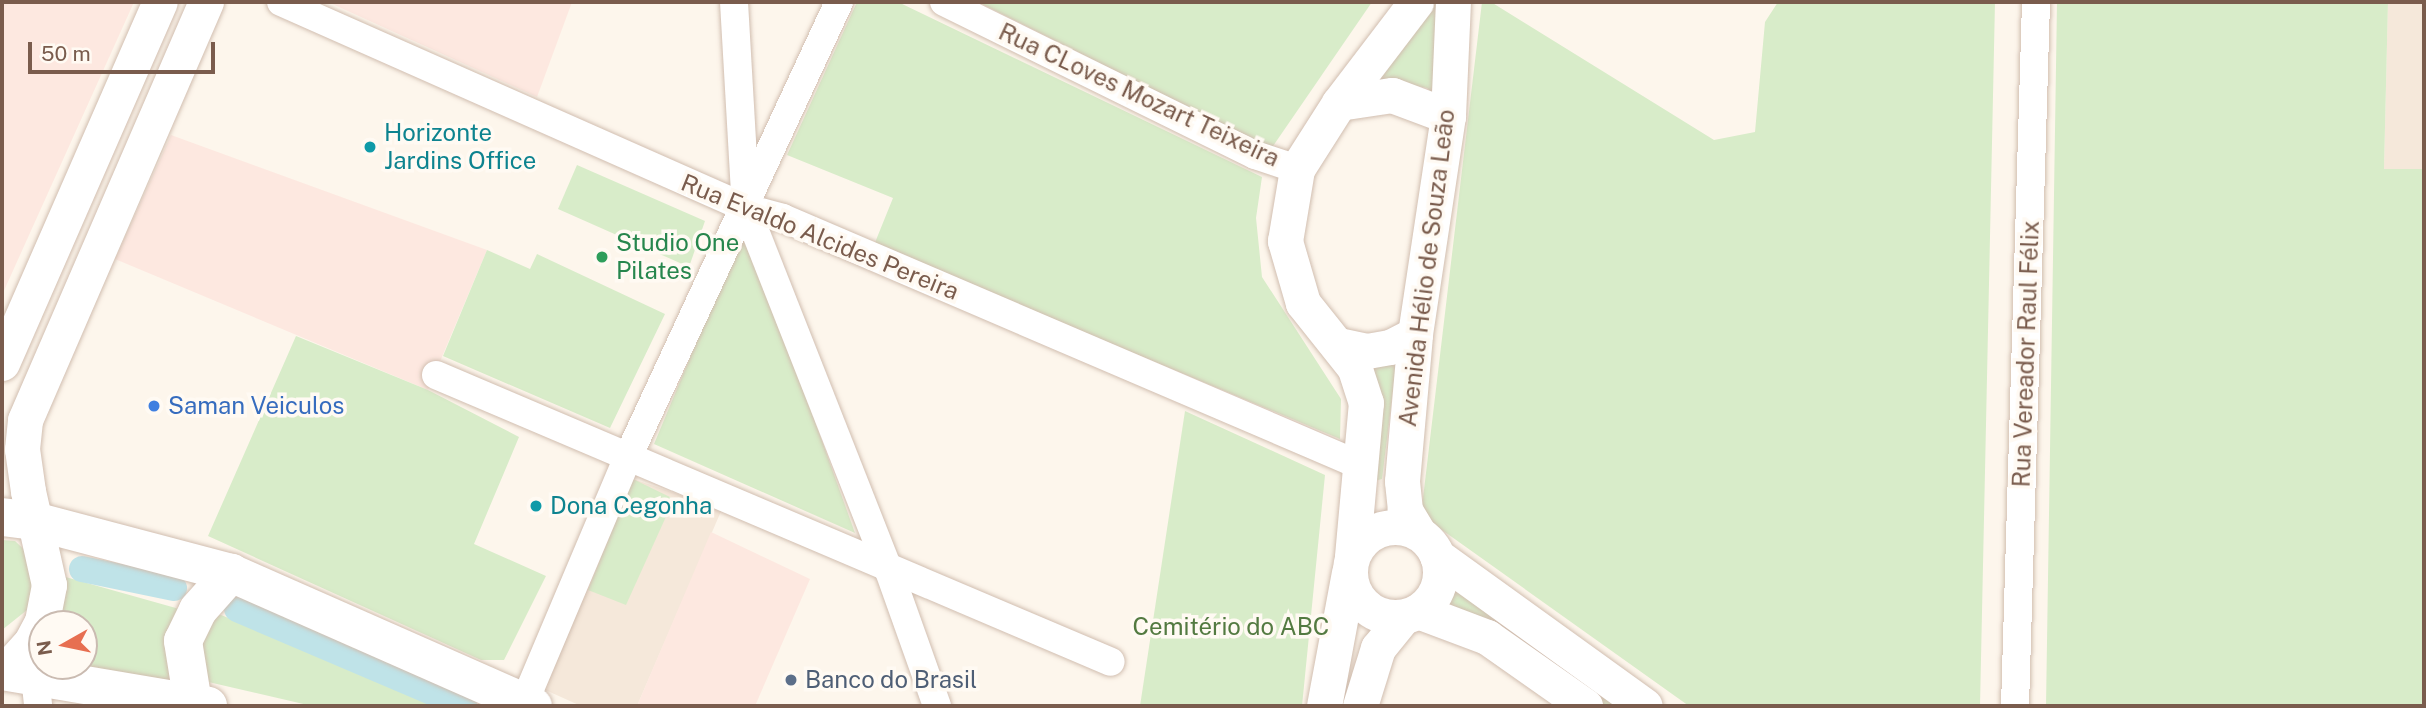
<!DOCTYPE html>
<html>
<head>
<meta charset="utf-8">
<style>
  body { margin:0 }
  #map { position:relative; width:2426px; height:708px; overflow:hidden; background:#fdf6ec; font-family:"Public Sans",sans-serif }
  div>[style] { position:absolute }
  .residential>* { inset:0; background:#f5e8da }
  .commercial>* { inset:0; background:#fde8e0 }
  .green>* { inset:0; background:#d8ecc9 }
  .canal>* { height:26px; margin:-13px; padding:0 13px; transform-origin:13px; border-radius:13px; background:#bfe3e8 }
  .roads { filter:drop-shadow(0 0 2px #d1beb0) drop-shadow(0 0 2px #d1beb0) }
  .minor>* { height:28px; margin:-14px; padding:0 14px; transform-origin:14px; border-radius:14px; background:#fff }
  .tertiary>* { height:35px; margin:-17.5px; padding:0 17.5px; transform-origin:17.5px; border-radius:17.5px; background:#fff }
  .tertiary>.ring { margin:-17.5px; padding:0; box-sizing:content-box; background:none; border:35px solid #fff; border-radius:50% }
  .secondary>* { height:38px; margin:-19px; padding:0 19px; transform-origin:19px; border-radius:19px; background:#fff }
  .dots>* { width:19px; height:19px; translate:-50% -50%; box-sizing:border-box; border:4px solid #fffaf3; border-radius:50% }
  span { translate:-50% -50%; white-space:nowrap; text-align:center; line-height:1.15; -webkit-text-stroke:7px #fffaf3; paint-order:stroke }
  .street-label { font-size:24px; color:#7a5c4d }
  .culture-label { font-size:24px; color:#0d838f }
  .left { translate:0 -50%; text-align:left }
  .leisure-label { font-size:24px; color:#27864d }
  .shop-label { font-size:24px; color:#366cbe }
  .park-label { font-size:24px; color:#537a41 }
  .service-label { font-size:24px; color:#4e5e75 }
  .frame { position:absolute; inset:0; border:4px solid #7a5c4d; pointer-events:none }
  .north { position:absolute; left:28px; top:610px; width:70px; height:70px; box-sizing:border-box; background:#fffaf3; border:2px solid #cabbb1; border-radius:50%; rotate:261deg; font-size:19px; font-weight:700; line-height:28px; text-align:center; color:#7a5c4d }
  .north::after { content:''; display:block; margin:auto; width:24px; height:32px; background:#e76f51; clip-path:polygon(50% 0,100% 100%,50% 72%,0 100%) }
  .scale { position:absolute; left:28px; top:42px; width:187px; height:32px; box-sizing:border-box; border:4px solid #7a5c4d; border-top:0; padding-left:9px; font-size:21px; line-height:24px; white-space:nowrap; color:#7a5c4d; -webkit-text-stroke:5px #fffaf3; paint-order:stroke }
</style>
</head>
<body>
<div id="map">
  <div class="residential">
    <i style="clip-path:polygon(2388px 2px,2424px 2px,2424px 169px,2384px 169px)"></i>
    <i style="clip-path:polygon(633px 479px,722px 509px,637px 706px,581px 706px,541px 688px)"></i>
  </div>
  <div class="commercial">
    <i style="clip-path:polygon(2px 2px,134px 2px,2px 295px)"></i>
    <i style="clip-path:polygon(328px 2px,572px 2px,537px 97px)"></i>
    <i style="clip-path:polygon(171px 135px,487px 250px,428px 390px,115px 259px)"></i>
    <i style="clip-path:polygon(711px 532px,810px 579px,755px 706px,637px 706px)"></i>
  </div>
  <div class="green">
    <i style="clip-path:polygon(857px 2px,898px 2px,1262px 177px,1256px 218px,1262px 277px,1341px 399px,1340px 439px,874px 245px,893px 198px,787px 155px)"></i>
    <i style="clip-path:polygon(978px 2px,1372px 2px,1271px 149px)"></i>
    <i style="clip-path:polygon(1436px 2px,1439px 99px,1427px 88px,1411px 85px,1361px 86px)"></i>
    <i style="clip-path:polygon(1482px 2px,1491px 2px,1714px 140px,1755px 132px,1765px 22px,1778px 2px,1995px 2px,1980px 706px,1689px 706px,1421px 515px)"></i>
    <i style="clip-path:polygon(2057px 2px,2388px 2px,2384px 169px,2424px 169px,2424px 706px,2046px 706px)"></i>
    <i style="clip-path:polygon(577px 165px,705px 221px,689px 267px,558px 209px)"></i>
    <i style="clip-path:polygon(739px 240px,750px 240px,855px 533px,654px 444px)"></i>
    <i style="clip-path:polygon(487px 250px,530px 269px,537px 254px,665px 314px,610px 428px,443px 356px)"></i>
    <i style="clip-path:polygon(296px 336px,428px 390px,519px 437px,474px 544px,546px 576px,504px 660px,481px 660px,208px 536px)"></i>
    <i style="clip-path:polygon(1397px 357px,1382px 479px,1370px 482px,1364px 359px)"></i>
    <i style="clip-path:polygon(1185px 411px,1325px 475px,1302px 706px,1140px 706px)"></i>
    <i style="clip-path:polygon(633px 479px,674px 499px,626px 605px,588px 590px)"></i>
    <i style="clip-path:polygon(2px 540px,15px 541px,33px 558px,32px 606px,2px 630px)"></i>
    <i style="clip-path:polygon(62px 576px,190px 612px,171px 682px,84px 666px,84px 624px,58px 624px)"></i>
    <i style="clip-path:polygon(1443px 580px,1628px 706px,1597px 706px,1430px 613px)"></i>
    <i style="clip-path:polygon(221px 615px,411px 691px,441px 706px,312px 706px,191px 678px,207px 617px)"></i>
  </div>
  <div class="canal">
    <i style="left:82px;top:569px;width:94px;rotate:11.7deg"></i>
    <i style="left:237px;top:609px;width:247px;rotate:23.1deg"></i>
  </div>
  <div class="roads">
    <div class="minor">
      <i style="left:281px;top:2px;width:509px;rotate:23.89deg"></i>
      <i style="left:746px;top:208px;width:38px;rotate:15deg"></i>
      <i style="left:783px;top:218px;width:630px;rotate:23.19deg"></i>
      <i style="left:734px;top:2px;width:206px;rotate:86.7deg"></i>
      <i style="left:746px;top:208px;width:390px;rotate:68.5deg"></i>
      <i style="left:889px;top:571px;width:143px;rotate:70.4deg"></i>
      <i style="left:944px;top:2px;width:347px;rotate:26.2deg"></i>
      <i style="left:1255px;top:155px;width:44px;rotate:18.4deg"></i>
      <i style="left:436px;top:375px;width:733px;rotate:23.03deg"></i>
      <i style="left:35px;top:676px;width:30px;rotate:84deg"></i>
      <i style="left:524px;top:703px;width:265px;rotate:-67.1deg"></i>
      <i style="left:627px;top:459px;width:504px;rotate:-65.11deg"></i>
      <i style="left:2015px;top:706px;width:704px;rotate:-88.29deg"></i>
    </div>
    <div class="tertiary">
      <i style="left:1339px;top:103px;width:54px;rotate:-8.6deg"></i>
      <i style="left:1392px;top:95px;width:60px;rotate:20.6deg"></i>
      <i style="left:1339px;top:345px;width:29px;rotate:12deg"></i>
      <i style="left:1367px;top:351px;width:23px;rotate:-10deg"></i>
      <i style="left:1390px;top:347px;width:28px;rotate:-27deg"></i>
      <i style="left:2px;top:363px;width:394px;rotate:-66.4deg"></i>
      <i class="ring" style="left:1350px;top:527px;width:55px;height:55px"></i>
      <i style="left:1418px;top:532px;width:26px;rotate:-121deg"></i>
      <i style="left:1405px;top:510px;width:29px;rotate:-96deg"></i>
      <i style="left:1402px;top:481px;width:148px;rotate:-84.9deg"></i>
      <i style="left:1415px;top:334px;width:220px;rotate:-81.4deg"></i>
      <i style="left:1448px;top:116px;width:114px;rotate:-87.5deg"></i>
      <i style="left:1352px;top:556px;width:154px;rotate:-84.8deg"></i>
      <i style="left:1366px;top:403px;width:38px;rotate:-108deg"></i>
      <i style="left:1354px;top:367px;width:82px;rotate:-128.6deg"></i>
      <i style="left:1303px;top:303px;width:65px;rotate:-106.2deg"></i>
      <i style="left:1285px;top:241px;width:73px;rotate:-80.5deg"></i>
      <i style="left:1297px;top:169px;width:78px;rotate:-57.5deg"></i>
      <i style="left:1339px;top:103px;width:127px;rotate:-52.7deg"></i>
      <i style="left:1437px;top:556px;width:256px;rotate:35.8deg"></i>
      <i style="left:1418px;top:611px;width:74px;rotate:20.6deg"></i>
      <i style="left:1487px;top:637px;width:120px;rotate:35.1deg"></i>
      <i style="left:5px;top:671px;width:39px;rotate:-48deg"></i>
      <i style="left:31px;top:642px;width:24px;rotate:-62deg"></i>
      <i style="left:42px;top:621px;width:37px;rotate:-79deg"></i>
      <i style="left:49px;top:585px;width:96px;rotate:-102.6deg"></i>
      <i style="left:28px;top:491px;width:42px;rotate:-98.1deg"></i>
      <i style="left:22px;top:449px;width:29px;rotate:-84deg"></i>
      <i style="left:25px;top:420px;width:456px;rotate:-66.6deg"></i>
      <i style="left:1324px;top:706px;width:136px;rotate:-79.4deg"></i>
      <i style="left:1360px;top:706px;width:61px;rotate:-72.8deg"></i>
      <i style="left:1378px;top:648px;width:40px;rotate:-51deg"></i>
    </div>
    <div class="secondary">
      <i style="left:2px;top:517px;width:32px;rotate:7deg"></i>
      <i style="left:34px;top:521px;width:204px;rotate:14.8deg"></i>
      <i style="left:231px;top:573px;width:330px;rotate:23.8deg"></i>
      <i style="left:2px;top:671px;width:209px;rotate:9.6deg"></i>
      <i style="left:193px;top:703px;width:63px;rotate:-99.2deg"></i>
      <i style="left:183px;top:641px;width:34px;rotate:-64deg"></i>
      <i style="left:198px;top:610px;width:50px;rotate:-48.3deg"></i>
    </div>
  </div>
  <div class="dots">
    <i style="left:370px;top:147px;background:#0f9aa8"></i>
    <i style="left:602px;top:257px;background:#2e9e5b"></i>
    <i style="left:154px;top:406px;background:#3f7fe0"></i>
    <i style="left:536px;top:506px;background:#0f9aa8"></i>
    <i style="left:791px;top:680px;background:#5c6f8a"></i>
  </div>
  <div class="street-label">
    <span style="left:1139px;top:95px;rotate:25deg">Rua CLoves Mozart Teixeira</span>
    <span style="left:820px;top:237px;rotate:22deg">Rua Evaldo Alcides Pereira</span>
    <span style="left:1427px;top:268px;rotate:-83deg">Avenida Hélio de Souza Leão</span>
    <span style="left:2026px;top:354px;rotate:-88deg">Rua Vereador Raul Félix</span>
  </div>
  <div class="culture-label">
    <span class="left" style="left:384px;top:147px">Horizonte<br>Jardins Office</span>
    <span class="left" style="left:550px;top:506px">Dona Cegonha</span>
  </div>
  <div class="leisure-label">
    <span class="left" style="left:616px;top:257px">Studio One<br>Pilates</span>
  </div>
  <div class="shop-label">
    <span class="left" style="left:168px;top:406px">Saman Veiculos</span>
  </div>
  <div class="park-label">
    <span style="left:1231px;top:627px">Cemitério do ABC</span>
  </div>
  <div class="service-label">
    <span class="left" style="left:805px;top:680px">Banco do Brasil</span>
  </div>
  <div class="frame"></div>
  <div class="north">N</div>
  <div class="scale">50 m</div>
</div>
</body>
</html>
